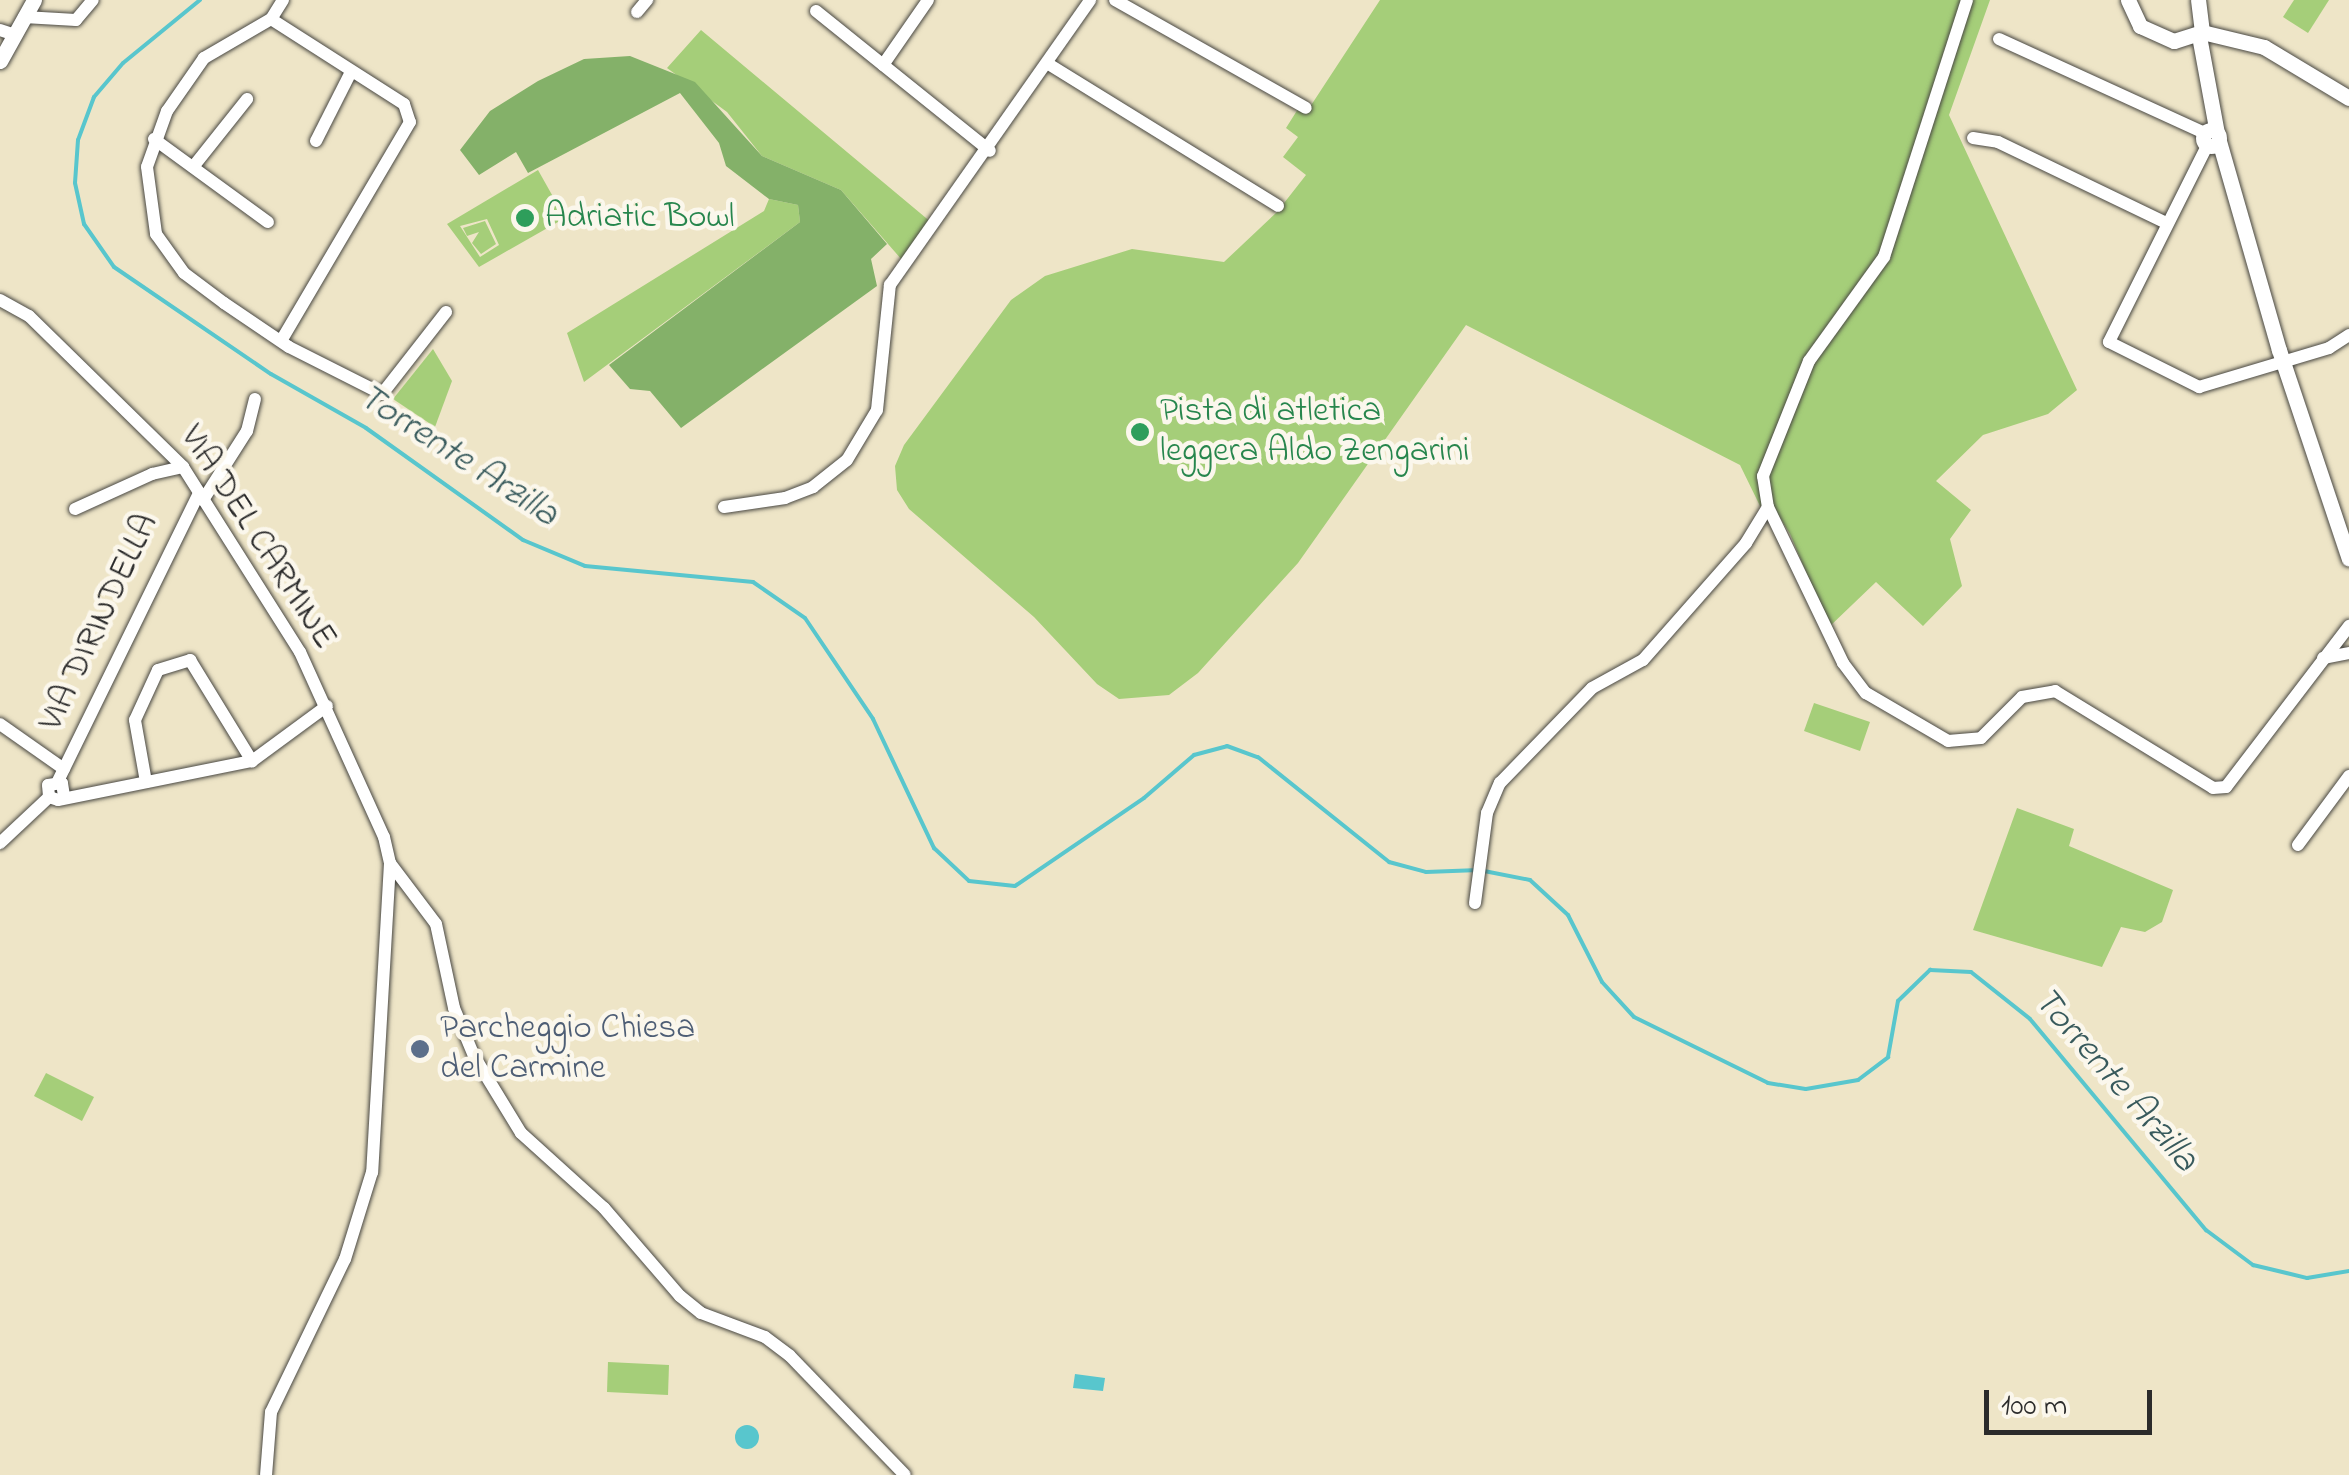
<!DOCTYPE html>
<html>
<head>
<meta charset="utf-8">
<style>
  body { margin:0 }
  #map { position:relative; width:2349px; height:1475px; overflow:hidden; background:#eee5c7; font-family:"Indie Flower",sans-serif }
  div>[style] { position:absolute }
  .green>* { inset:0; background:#a5ce79 }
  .forest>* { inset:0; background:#84b169 }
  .water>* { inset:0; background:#58c6cd }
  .round { border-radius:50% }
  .stream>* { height:4px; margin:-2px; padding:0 2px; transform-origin:2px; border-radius:2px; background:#58c6cd }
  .roads { filter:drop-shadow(0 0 2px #484742) drop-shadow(0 0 2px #484742) }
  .minor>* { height:12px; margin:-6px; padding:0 6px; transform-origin:6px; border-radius:6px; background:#fff }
  .major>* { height:15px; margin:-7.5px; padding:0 7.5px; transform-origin:7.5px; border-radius:7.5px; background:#fff }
  .major>.ring { margin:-7.5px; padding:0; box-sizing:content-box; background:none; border:15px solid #fff; border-radius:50% }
  .dots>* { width:28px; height:28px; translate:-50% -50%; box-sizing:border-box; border:5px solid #fbf7ec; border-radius:50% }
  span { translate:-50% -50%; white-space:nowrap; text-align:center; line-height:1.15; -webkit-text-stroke:9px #fbf7ec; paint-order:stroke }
  .leisure-label { font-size:35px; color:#27864d }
  .left { translate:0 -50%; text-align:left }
  .street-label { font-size:35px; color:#2b2b2b }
  .service-label { font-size:35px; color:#4e5e75 }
  .water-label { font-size:38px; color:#385a5c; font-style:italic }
  .scale { position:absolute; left:1984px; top:1390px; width:168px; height:45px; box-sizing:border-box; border:5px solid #2b2b2b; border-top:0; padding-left:12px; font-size:30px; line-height:35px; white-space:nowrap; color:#2b2b2b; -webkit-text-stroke:8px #fbf7ec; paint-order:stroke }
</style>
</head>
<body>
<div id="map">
  <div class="green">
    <i style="clip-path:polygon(1380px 0,1990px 0,1949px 115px,2077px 390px,2048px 414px,1983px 435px,1936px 481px,1971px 510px,1950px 539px,1962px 586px,1923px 626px,1876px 582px,1829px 627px,1790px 534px,1771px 503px,1760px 506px,1740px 465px,1466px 325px,1298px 563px,1198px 673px,1169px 695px,1119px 699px,1097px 684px,1034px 617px,909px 509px,897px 490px,895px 466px,904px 445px,1011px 300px,1045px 276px,1132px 249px,1224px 262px,1277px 212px,1306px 175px,1283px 157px,1298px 137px,1286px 128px,1298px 109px,1306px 113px)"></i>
    <i style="clip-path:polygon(2294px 0,2329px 0,2308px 33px,2283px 17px)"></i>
    <i style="clip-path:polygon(701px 30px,932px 223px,902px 260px,841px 190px,762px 156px,727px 112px,667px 68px)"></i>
    <i style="clip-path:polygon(evenodd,538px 170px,565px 218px,479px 267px,447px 224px,538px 170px,487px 219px,499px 245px,480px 257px,460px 226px,487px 219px)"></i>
    <i style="clip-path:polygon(769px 199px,798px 205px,800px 222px,584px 382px,567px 333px,764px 211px)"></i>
    <i style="clip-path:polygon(485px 221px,496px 244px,481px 254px,472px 243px,479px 232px,467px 236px,463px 228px)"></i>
    <i style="clip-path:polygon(433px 349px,452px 381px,435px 427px,393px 399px)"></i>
    <i style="clip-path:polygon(1814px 703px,1870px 722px,1860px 751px,1804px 731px)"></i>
    <i style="clip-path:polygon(2017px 808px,2074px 829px,2069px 846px,2173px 890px,2162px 922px,2145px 932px,2121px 927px,2102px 967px,1973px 930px)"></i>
    <i style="clip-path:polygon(46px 1073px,94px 1097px,82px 1121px,34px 1096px)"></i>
    <i style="clip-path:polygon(608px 1362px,669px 1365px,668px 1395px,607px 1392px)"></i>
  </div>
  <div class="forest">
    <i style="clip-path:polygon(630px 56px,695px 82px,762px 156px,841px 190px,887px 244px,871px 259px,877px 286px,681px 428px,650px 391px,630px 389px,609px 365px,800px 222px,798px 205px,769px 199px,726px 166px,719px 143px,680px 93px,528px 173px,516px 152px,479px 175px,460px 150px,490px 111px,538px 81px,584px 59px)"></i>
  </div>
  <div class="water">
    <i style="clip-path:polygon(1075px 1374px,1105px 1378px,1103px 1391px,1073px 1388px)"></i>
    <i class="round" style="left:735px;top:1425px;width:24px;height:24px"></i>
  </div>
  <div class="stream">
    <i style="left:200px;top:0;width:99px;rotate:140.7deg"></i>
    <i style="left:123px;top:63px;width:45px;rotate:130.5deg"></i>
    <i style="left:94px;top:97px;width:46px;rotate:110.4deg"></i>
    <i style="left:78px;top:140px;width:43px;rotate:94deg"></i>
    <i style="left:75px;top:183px;width:42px;rotate:77.6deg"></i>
    <i style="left:84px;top:224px;width:52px;rotate:55.1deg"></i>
    <i style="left:114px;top:267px;width:190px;rotate:34.3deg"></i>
    <i style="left:271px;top:374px;width:109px;rotate:29.6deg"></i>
    <i style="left:366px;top:428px;width:193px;rotate:35.5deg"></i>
    <i style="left:523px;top:540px;width:67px;rotate:22.8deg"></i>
    <i style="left:585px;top:566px;width:169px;rotate:5.4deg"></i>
    <i style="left:753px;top:582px;width:63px;rotate:34.7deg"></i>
    <i style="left:805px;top:618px;width:122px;rotate:56deg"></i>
    <i style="left:873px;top:719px;width:143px;rotate:64.7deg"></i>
    <i style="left:934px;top:848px;width:48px;rotate:43.3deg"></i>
    <i style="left:969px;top:881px;width:46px;rotate:6.2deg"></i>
    <i style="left:1015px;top:886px;width:156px;rotate:-34.3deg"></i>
    <i style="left:1144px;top:798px;width:66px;rotate:-40.7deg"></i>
    <i style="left:1194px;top:755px;width:34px;rotate:-15deg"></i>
    <i style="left:1227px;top:746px;width:33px;rotate:20deg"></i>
    <i style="left:1258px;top:757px;width:168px;rotate:38.7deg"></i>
    <i style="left:1389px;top:862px;width:38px;rotate:15deg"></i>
    <i style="left:1426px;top:872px;width:53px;rotate:-2.2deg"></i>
    <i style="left:1479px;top:870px;width:52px;rotate:11.1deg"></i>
    <i style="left:1530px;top:880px;width:52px;rotate:42.6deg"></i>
    <i style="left:1568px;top:915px;width:75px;rotate:63.1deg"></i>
    <i style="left:1602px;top:982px;width:47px;rotate:47.6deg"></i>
    <i style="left:1634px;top:1017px;width:149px;rotate:26.2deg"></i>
    <i style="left:1768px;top:1083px;width:38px;rotate:9deg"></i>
    <i style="left:1806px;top:1089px;width:53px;rotate:-9.8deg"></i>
    <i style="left:1858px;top:1080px;width:38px;rotate:-37deg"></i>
    <i style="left:1888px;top:1057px;width:57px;rotate:-79.9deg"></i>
    <i style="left:1898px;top:1001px;width:45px;rotate:-44.1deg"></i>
    <i style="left:1930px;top:970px;width:41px;rotate:2.8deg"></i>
    <i style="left:1971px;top:972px;width:75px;rotate:38.5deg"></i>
    <i style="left:2030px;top:1019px;width:275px;rotate:50.2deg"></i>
    <i style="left:2206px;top:1230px;width:59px;rotate:36.7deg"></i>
    <i style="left:2253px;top:1265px;width:56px;rotate:13.5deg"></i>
    <i style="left:2307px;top:1278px;width:43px;rotate:-9.5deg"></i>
  </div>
  <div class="roads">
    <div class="minor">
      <i style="left:283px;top:0;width:22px;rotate:122deg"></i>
      <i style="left:271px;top:19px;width:78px;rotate:149.8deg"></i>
      <i style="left:204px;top:58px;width:65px;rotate:124.9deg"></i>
      <i style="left:167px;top:111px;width:59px;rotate:109.7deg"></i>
      <i style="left:147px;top:167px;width:68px;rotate:82.3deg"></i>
      <i style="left:156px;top:234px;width:48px;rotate:54.3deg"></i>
      <i style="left:184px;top:273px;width:50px;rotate:36.9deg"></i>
      <i style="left:224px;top:303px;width:78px;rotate:34.1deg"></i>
      <i style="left:289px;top:347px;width:104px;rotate:26.8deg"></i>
      <i style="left:382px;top:394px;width:104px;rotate:-52deg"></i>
      <i style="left:1115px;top:0;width:219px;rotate:29.5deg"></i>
      <i style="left:1967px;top:0;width:270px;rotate:107.9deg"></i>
      <i style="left:1884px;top:257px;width:128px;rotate:125.8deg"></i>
      <i style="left:1809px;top:361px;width:124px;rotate:111.8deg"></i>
      <i style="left:1763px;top:476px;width:31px;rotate:81deg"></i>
      <i style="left:1768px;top:507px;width:173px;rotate:64.3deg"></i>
      <i style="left:1843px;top:663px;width:38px;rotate:53deg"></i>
      <i style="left:1866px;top:693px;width:95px;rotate:30.3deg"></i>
      <i style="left:1948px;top:741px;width:33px;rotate:-5deg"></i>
      <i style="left:1981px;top:738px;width:58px;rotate:-45deg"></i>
      <i style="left:2022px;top:697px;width:34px;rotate:-10deg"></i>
      <i style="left:2055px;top:691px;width:185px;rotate:31.5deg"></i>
      <i style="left:2213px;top:788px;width:13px;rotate:-4deg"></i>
      <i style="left:2226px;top:787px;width:203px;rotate:-52.6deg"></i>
      <i style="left:816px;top:11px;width:223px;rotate:38.8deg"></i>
      <i style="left:637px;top:12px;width:16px;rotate:-50deg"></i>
      <i style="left:24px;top:17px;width:52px;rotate:3.3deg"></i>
      <i style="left:76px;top:20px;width:26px;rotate:-50deg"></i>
      <i style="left:271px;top:19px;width:158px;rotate:32.6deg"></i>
      <i style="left:404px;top:104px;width:19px;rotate:72deg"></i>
      <i style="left:410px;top:122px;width:254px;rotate:120.5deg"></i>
      <i style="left:0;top:30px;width:16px;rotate:18deg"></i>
      <i style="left:1999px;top:39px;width:226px;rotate:24.6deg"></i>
      <i style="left:883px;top:65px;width:79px;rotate:-55.3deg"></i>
      <i style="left:1050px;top:65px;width:268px;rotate:31.7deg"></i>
      <i style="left:1973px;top:138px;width:25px;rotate:9deg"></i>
      <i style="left:1998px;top:142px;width:187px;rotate:25.7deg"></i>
      <i style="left:154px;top:139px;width:141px;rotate:36.1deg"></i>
      <i style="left:316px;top:141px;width:77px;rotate:-63.1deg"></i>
      <i style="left:2207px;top:146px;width:219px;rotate:116.6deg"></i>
      <i style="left:2109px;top:342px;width:101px;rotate:26.6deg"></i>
      <i style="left:2199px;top:387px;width:136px;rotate:-16.7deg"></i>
      <i style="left:2329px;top:348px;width:24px;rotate:-33deg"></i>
      <i style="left:193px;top:167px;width:87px;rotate:-51.5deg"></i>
      <i style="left:0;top:300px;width:33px;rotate:29deg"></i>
      <i style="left:29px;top:316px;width:216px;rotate:44.4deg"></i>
      <i style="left:183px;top:467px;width:219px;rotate:57.7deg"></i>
      <i style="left:300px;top:652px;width:203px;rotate:65.6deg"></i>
      <i style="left:384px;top:837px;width:27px;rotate:77deg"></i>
      <i style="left:390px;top:863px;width:310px;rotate:93.3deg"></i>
      <i style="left:372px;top:1172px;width:91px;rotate:107.2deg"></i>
      <i style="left:345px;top:1259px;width:170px;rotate:115.8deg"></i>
      <i style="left:271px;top:1412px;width:63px;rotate:94.5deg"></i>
      <i style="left:203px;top:500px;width:82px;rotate:-57.5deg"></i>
      <i style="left:247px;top:431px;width:33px;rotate:-76deg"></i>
      <i style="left:724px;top:507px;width:62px;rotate:-8.4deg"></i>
      <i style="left:785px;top:498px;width:30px;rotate:-21deg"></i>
      <i style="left:813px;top:487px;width:43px;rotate:-38.5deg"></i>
      <i style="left:847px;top:460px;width:58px;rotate:-59deg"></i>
      <i style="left:877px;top:410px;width:126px;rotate:-84.1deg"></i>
      <i style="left:890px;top:285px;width:348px;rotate:-54.9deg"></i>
      <i style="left:75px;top:509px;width:85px;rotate:-24.4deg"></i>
      <i style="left:152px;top:474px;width:32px;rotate:-13deg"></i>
      <i style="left:2323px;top:658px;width:26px;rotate:-11deg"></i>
      <i style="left:0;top:724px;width:78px;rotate:35.1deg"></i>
      <i style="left:58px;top:781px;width:321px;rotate:-63.9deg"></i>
      <i style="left:146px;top:782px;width:63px;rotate:-100.1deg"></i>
      <i style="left:135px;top:720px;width:55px;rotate:-65.3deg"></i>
      <i style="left:158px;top:670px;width:34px;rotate:-17deg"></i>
      <i style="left:190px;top:660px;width:119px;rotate:58.5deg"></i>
      <i style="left:64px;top:796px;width:13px;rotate:-99deg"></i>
      <i style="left:62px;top:783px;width:14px;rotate:172deg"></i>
      <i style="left:48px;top:785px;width:12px;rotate:85deg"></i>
      <i style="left:49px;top:797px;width:9px;rotate:18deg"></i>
      <i style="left:58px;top:800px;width:198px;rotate:-11.4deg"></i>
      <i style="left:252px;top:761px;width:93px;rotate:-36.3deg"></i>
      <i style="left:0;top:843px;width:67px;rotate:-43.2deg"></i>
      <i style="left:2298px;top:845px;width:86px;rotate:-53.5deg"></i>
      <i style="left:390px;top:863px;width:76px;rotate:53deg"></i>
      <i style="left:436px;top:924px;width:86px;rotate:77.9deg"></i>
      <i style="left:454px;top:1008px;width:52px;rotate:67.4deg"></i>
      <i style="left:474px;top:1056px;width:90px;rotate:58.6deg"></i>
      <i style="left:521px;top:1133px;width:112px;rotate:42.1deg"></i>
      <i style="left:604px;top:1208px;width:116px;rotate:49.2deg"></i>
      <i style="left:680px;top:1296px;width:27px;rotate:39deg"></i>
      <i style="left:701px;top:1313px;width:68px;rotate:20.6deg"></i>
      <i style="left:765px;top:1337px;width:31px;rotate:37deg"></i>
      <i style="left:790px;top:1356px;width:165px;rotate:46deg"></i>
      <i style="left:1475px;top:903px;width:91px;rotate:-82.4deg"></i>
      <i style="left:1487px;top:813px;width:33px;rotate:-67deg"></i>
      <i style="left:1500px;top:783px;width:132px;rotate:-45.9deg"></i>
      <i style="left:1592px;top:688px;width:58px;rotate:-28.8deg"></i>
      <i style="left:1643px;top:660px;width:156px;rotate:-48.6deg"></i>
      <i style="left:1746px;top:543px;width:42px;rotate:-58.6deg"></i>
    </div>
    <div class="major">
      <i style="left:2128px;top:0;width:29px;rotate:65deg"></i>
      <i style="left:2140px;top:26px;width:37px;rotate:24deg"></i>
      <i style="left:2174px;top:41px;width:29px;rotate:-18deg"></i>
      <i style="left:2202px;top:32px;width:32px;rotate:-97deg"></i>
      <i style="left:2202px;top:32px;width:64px;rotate:13.6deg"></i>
      <i style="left:2264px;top:47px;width:99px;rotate:31deg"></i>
      <i style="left:2199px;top:36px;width:99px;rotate:79.5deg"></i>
      <i style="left:0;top:61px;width:70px;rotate:-60.9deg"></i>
      <i class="ring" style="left:2203px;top:130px;width:1px;height:1px"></i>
      <i style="left:2219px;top:141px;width:217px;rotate:74deg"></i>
      <i style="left:2279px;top:350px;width:220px;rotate:71.5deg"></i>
    </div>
  </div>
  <div class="dots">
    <i style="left:525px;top:218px;background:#2e9e5b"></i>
    <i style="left:1140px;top:432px;background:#2e9e5b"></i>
    <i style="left:420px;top:1049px;background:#5c6f8a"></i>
  </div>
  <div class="leisure-label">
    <span class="left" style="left:545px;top:218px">Adriatic Bowl</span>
    <span class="left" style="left:1160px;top:432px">Pista di atletica<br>leggera Aldo Zengarini</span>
  </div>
  <div class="street-label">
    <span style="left:257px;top:538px;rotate:57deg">VIA DEL CARMINE</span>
    <span style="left:100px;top:623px;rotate:-65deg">VIA DIRINDELLA</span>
  </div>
  <div class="service-label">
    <span class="left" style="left:440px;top:1049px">Parcheggio Chiesa<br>del Carmine</span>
  </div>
  <div class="water-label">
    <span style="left:457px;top:457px;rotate:33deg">Torrente Arzilla</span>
    <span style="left:2114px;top:1081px;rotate:49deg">Torrente Arzilla</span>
  </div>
  <div class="scale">100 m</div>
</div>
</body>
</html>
